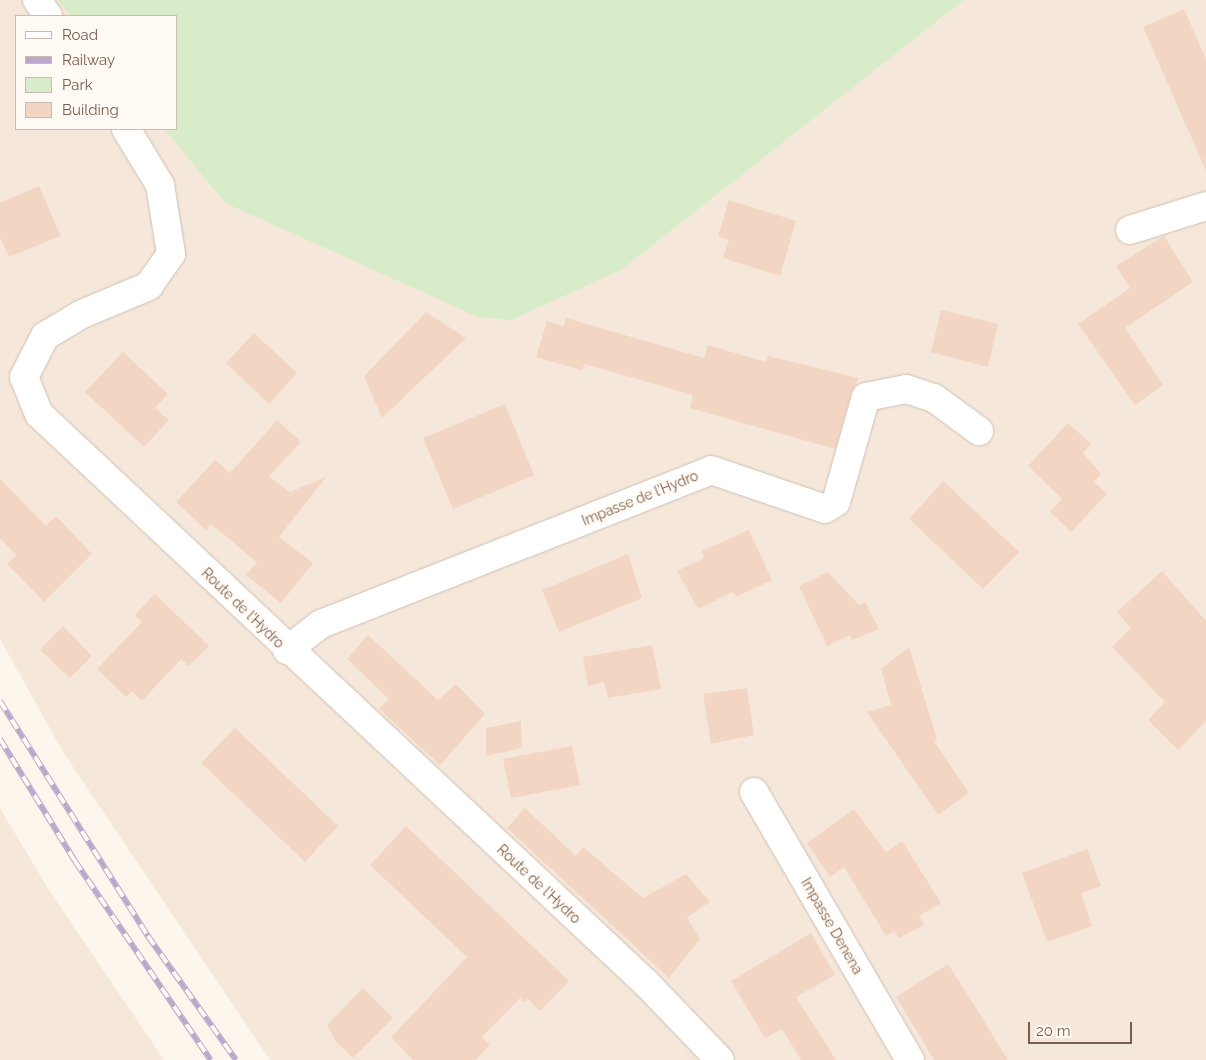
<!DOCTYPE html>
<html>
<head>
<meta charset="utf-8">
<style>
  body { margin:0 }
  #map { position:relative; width:1206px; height:1060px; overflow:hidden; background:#fdf6ec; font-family:Raleway,sans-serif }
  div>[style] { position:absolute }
  .residential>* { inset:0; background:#f5e8da }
  .green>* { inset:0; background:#d8ecc9 }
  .building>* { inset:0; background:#f3d5c3 }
  .roads { filter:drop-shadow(0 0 1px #d1beb0) drop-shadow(0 0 1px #d1beb0) }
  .street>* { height:28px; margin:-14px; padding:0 14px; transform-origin:14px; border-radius:14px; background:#fff }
  .rail>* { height:5.5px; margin-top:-2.75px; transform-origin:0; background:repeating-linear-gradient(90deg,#fffaf3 0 11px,#b9a8c9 0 22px); box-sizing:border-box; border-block:1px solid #b9a8c9 }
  span { translate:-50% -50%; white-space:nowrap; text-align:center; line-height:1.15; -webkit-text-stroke:4.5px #fffaf3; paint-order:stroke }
  .street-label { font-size:14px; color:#7a5c4d }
  .legend { position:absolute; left:15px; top:15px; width:162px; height:115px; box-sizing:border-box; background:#fffaf3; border:1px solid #cabbb1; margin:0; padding:6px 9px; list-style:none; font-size:15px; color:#7a5c4d }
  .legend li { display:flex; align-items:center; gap:10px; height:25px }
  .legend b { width:25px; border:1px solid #cabbb1 }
  .scale { position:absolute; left:1028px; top:1022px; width:104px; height:22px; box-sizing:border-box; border:2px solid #7a5c4d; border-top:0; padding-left:6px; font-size:15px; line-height:18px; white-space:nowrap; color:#7a5c4d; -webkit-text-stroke:4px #fffaf3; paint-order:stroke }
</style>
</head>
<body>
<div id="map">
  <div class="residential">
    <i style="clip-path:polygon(0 0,58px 0,70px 16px,16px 16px,16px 129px,164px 129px,225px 203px,512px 320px,621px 270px,964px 0,1206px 0,1206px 1060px,270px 1060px,63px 752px,0 639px)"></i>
    <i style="clip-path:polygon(0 808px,49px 890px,164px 1060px,0 1060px)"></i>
  </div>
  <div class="green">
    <i style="clip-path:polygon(58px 0,964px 0,621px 270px,512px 320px,478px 317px,225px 203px,164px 129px,176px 129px,176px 16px,70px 16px)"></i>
  </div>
  <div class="building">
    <i style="clip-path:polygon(1184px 9px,1206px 59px,1206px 171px,1143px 27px)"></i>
    <i style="clip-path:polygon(39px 186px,61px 236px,9px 257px,0 238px,0 203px)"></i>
    <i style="clip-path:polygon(729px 200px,796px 221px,780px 276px,723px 258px,729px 240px,718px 236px)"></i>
    <i style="clip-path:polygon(1164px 236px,1193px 282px,1125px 328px,1163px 385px,1135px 405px,1078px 324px,1130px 288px,1116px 266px)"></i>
    <i style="clip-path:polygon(941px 310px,998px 324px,988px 367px,931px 352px)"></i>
    <i style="clip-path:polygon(426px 312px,466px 338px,382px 418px,364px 376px)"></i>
    <i style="clip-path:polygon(566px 318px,704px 358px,708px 345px,766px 362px,768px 356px,859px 378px,851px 393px,835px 449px,690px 408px,693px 395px,585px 364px,581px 370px,536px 357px,547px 321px,564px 326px)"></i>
    <i style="clip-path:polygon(254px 333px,297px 373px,269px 404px,226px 363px)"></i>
    <i style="clip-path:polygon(123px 352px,168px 394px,155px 408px,169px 420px,144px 447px,85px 392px)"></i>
    <i style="clip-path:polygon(505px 404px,534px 475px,453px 509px,423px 438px)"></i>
    <i style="clip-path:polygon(277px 420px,301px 442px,269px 476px,290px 492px,326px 477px,279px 537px,313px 563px,281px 603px,246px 575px,257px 562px,211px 524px,206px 530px,176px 502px,215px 460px,230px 473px)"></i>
    <i style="clip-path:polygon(1068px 423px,1091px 444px,1083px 453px,1101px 474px,1094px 482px,1107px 494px,1071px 532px,1050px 512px,1062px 499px,1028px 466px)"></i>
    <i style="clip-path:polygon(0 479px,46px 526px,56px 516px,92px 554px,44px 602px,7px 564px,16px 555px,0 538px)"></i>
    <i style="clip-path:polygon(943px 481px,1019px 552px,983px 589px,909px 519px)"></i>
    <i style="clip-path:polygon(749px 530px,772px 580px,736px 597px,733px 592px,698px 609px,677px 571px,704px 558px,702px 551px)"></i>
    <i style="clip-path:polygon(628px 554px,642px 598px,559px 632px,542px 590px)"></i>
    <i style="clip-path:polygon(1162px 571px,1206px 621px,1206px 721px,1178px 750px,1148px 720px,1165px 702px,1112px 647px,1131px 628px,1117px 612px)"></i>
    <i style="clip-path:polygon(828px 572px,859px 605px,865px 602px,879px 629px,852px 640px,850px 635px,827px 646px,799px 586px)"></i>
    <i style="clip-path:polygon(155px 594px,209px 646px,189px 666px,181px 659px,142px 701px,132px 691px,126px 697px,97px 669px,142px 622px,135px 615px)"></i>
    <i style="clip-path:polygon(63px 626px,92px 656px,70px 678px,40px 650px)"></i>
    <i style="clip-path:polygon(368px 635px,438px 700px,456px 684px,485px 714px,440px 765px,379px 709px,389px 699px,347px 659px)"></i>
    <i style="clip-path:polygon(652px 645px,661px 689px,608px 698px,604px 682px,588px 686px,583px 657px)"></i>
    <i style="clip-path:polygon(909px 647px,937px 739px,934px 741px,969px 793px,938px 815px,867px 712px,891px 705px,881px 669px)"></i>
    <i style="clip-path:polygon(747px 688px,754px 735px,711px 744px,703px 694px)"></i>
    <i style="clip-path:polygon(521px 721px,522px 748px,486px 756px,486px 728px)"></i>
    <i style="clip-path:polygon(235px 728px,338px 826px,305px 862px,201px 763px)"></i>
    <i style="clip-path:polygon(572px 746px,580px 785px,511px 798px,503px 759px)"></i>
    <i style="clip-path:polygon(525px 808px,576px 856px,583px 847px,643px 898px,686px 874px,710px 902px,687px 917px,700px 939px,669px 978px,507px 828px)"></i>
    <i style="clip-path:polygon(854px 809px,886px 852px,902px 841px,941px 903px,919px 916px,924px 925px,899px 938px,894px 931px,886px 936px,844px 867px,830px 877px,807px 843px)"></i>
    <i style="clip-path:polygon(406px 826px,569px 981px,540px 1011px,528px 999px,525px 1002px,520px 998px,482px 1037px,490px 1045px,475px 1060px,413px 1060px,391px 1037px,467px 957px,370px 865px)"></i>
    <i style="clip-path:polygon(1087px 849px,1101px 886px,1081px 893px,1092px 926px,1047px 942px,1022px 873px)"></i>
    <i style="clip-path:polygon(811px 933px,835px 975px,796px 997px,836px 1060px,801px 1060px,782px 1029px,765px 1038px,731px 981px)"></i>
    <i style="clip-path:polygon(948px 964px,973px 1003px,1008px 1060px,934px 1060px,896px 997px)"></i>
    <i style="clip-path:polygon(363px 988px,393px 1018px,353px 1058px,336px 1042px,327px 1025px)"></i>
  </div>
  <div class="roads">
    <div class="street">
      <i style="left:37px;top:0;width:19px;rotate:55deg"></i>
      <i style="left:126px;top:129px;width:66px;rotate:58.7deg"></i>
      <i style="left:160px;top:185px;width:70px;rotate:80.9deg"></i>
      <i style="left:171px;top:254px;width:39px;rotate:125deg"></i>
      <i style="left:149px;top:286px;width:73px;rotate:157.3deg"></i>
      <i style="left:82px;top:314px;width:43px;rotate:149.3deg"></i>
      <i style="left:45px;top:336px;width:46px;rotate:117.1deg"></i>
      <i style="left:24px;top:377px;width:40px;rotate:68deg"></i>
      <i style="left:39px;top:414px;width:833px;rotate:43.15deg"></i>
      <i style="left:647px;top:984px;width:105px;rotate:46.2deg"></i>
      <i style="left:1130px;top:230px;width:80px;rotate:-17.5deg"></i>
      <i style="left:287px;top:650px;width:43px;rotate:-37.4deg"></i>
      <i style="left:321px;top:624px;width:419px;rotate:-21.5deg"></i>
      <i style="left:711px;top:470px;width:120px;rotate:18.9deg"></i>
      <i style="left:825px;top:509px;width:13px;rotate:-32deg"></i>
      <i style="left:836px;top:502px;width:109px;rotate:-74.1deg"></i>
      <i style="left:866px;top:397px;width:41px;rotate:-11.3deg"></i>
      <i style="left:906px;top:389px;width:29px;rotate:18deg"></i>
      <i style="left:934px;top:398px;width:56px;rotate:36.3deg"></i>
      <i style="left:754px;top:792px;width:310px;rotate:59.8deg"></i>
    </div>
  </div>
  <div class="rail">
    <i style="left:0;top:701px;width:278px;rotate:57.8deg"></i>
    <i style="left:148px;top:936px;width:152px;rotate:54.6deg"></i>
    <i style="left:0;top:739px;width:143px;rotate:58.4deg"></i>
    <i style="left:75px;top:861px;width:241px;rotate:55.7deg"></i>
  </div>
  <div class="street-label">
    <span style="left:640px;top:498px;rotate:-22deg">Impasse de l'Hydro</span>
    <span style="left:243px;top:608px;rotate:44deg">Route de l'Hydro</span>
    <span style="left:539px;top:884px;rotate:43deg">Route de l'Hydro</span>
    <span style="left:832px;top:926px;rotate:60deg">Impasse Denena</span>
  </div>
  <ul class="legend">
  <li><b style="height:6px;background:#fff"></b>Road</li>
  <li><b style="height:6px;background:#b9a8c9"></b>Railway</li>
  <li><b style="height:14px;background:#d8ecc9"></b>Park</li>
  <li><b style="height:14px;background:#f3d5c3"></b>Building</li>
  </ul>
  <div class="scale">20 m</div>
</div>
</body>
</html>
